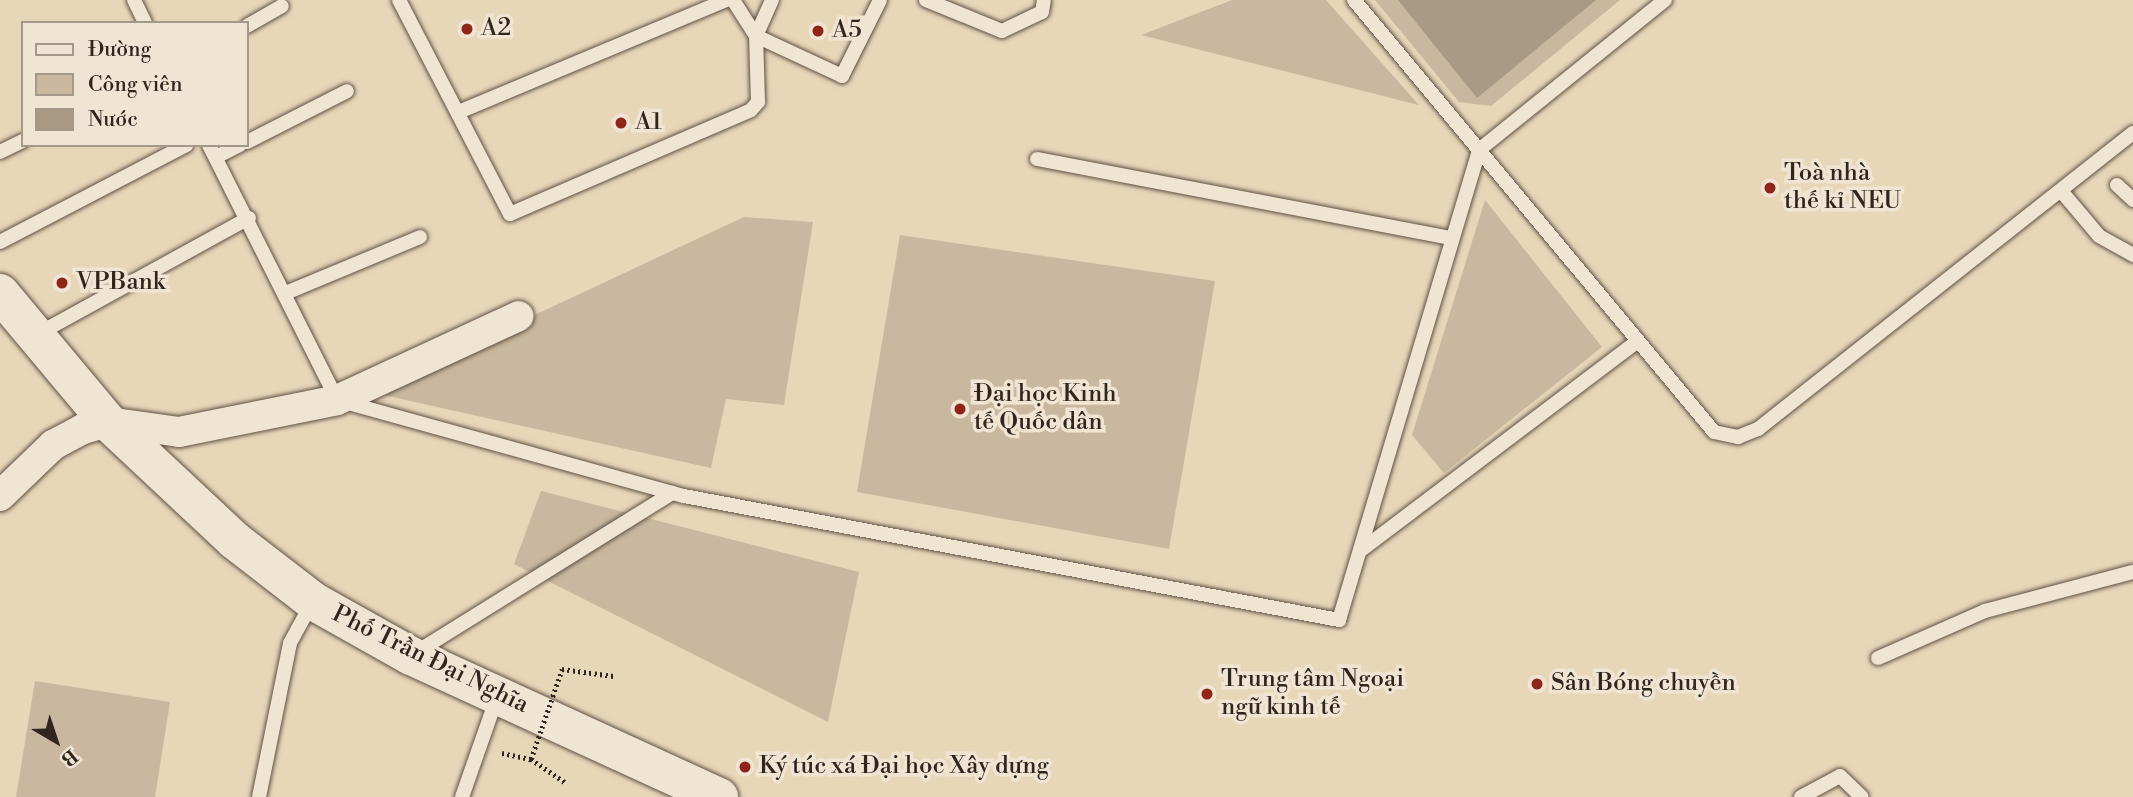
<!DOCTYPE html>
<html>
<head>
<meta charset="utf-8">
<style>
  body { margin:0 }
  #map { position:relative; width:2133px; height:797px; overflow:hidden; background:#e8d6b9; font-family:"Libre Bodoni",serif }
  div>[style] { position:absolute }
  .green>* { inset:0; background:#c9b89f }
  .water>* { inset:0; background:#aa9a85 }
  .path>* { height:4.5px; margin-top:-2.25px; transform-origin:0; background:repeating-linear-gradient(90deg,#312520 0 2px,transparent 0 5.5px) }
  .roads { filter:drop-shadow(0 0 2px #5f5146) drop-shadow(0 0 2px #5f5146) }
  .lane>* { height:14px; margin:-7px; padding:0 7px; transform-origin:7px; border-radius:7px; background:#f0e4d2 }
  .street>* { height:30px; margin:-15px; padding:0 15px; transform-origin:15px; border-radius:15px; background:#f0e4d2 }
  .secondary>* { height:38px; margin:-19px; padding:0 19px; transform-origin:19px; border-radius:19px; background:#f0e4d2 }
  .path-bridge>* { height:4.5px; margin-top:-2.25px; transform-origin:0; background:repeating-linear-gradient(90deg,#312520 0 2px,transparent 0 5.5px) }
  .dots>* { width:19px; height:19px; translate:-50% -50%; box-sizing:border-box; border:4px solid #f0e4d2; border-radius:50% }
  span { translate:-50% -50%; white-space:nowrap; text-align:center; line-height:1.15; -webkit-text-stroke:7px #f0e4d2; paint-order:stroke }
  .poi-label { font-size:24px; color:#312520 }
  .left { translate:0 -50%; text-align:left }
  .street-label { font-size:24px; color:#312520 }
  .legend { position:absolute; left:21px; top:21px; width:228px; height:126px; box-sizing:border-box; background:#f0e4d2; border:2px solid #a4988b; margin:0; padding:9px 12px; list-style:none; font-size:21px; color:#312520 }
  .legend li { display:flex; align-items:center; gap:14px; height:35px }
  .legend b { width:35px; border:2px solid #a4988b }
  .north { position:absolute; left:21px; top:706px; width:70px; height:70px; -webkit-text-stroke:5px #f0e4d2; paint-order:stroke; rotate:141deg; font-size:19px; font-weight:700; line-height:28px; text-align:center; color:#312520 }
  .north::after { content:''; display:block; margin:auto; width:24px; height:32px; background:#312520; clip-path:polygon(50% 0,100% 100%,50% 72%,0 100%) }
</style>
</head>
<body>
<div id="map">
  <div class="green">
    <i style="clip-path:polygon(1232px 0,1326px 0,1419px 105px,1141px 35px)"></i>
    <i style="clip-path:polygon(1375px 0,1620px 0,1491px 106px,1459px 102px)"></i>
    <i style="clip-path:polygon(1485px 200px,1602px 347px,1444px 473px,1412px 435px)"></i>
    <i style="clip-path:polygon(744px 217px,813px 222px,784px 405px,726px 399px,711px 468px,370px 392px)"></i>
    <i style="clip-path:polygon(900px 235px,1215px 281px,1169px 549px,857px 492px)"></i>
    <i style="clip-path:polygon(541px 491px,859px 572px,828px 722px,514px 564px)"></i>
    <i style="clip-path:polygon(35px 681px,170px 702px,155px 797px,16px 797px)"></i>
  </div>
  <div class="water">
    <i style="clip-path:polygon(1398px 0,1596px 0,1477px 98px)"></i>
  </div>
  <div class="path">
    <i style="left:562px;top:669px;width:52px;rotate:7.7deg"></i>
    <i style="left:502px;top:753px;width:30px;rotate:12deg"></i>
    <i style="left:531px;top:759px;width:42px;rotate:34.4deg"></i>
  </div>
  <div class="roads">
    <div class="lane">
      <i style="left:134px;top:0;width:25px;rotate:64deg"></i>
      <i style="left:399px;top:0;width:241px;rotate:62.6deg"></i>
      <i style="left:510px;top:214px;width:262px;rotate:-23.3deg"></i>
      <i style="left:751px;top:110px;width:11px;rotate:-49deg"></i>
      <i style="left:758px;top:102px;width:66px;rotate:-91.7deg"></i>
      <i style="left:756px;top:36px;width:43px;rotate:-122.6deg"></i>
      <i style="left:772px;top:0;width:39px;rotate:114deg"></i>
      <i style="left:756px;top:36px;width:95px;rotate:24.9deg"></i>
      <i style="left:842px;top:76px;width:85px;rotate:-63.4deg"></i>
      <i style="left:926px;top:0;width:82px;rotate:22.2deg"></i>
      <i style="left:1002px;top:31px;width:44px;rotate:-25.4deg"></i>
      <i style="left:1042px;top:12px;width:12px;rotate:-81deg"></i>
      <i style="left:1354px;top:0;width:562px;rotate:50.19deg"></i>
      <i style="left:1714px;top:432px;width:25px;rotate:12deg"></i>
      <i style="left:1738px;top:437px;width:22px;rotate:-22deg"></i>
      <i style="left:1758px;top:429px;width:478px;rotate:-38.3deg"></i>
      <i style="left:247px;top:26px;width:40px;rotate:-29.7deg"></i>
      <i style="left:461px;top:111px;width:288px;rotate:-22.7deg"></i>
      <i style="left:247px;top:142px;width:112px;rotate:-27deg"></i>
      <i style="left:209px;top:145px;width:285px;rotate:63.3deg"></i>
      <i style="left:337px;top:400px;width:360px;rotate:15.5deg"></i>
      <i style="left:684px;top:496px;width:667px;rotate:10.72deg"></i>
      <i style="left:1339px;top:620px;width:490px;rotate:-73.4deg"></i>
      <i style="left:1479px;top:150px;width:239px;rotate:-38.9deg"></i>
      <i style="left:0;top:152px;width:25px;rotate:-26deg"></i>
      <i style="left:216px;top:157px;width:27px;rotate:-27deg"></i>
      <i style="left:1037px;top:159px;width:420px;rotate:10.8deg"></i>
      <i style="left:2117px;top:185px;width:22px;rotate:43deg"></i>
      <i style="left:2062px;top:192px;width:57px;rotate:49.9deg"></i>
      <i style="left:2099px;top:236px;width:39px;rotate:29deg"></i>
      <i style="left:0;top:242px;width:210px;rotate:-27.5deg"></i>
      <i style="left:288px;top:292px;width:143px;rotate:-22.6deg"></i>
      <i style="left:36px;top:335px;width:243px;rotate:-28.8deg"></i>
      <i style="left:1360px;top:551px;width:348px;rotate:-37.1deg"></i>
      <i style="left:415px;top:653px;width:303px;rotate:-31.9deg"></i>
      <i style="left:1878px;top:658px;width:117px;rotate:-23.7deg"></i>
      <i style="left:1985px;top:611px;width:153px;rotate:-14.8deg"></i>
      <i style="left:259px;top:797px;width:157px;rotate:-78.6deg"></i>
      <i style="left:290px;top:643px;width:48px;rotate:-61.3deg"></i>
      <i style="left:462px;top:797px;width:106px;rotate:-70.7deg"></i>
      <i style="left:1801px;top:797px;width:44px;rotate:-28.3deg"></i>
      <i style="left:1840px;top:776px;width:30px;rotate:44deg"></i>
    </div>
    <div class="street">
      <i style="left:0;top:496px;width:74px;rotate:-43.9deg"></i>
      <i style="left:53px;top:445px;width:34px;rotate:-28deg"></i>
      <i style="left:83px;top:429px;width:26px;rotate:-16deg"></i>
      <i style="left:108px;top:422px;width:72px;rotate:8deg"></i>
      <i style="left:179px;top:432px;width:161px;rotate:-11.4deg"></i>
      <i style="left:337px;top:400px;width:200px;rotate:-24.8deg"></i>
    </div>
    <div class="secondary">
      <i style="left:0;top:293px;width:168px;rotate:50.1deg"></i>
      <i style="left:108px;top:422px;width:173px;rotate:43.1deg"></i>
      <i style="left:234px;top:540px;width:100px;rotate:37.7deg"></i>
      <i style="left:313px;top:601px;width:112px;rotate:29.3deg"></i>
      <i style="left:411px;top:656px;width:339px;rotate:24.6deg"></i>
    </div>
  </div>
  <div class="path-bridge">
    <i style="left:531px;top:759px;width:95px;rotate:-71deg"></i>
  </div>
  <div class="dots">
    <i style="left:467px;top:29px;background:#8f2418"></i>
    <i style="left:818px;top:31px;background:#8f2418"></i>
    <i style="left:621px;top:123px;background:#8f2418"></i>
    <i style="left:1770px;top:188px;background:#8f2418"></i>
    <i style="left:62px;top:283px;background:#8f2418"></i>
    <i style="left:960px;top:409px;background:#8f2418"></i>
    <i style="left:1537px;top:684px;background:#8f2418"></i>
    <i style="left:1207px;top:694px;background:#8f2418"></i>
    <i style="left:745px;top:767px;background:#8f2418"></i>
  </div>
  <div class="poi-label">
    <span class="left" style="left:481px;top:29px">A2</span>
    <span class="left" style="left:832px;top:31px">A5</span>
    <span class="left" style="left:635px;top:123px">A1</span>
    <span class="left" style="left:1784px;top:188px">Toà nhà<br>thế kỉ NEU</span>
    <span class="left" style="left:76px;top:283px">VPBank</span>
    <span class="left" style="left:974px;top:409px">Đại học Kinh<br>tế Quốc dân</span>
    <span class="left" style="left:1221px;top:694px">Trung tâm Ngoại<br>ngữ kinh tế</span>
    <span class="left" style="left:1551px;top:684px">Sân Bóng chuyền</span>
    <span class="left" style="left:759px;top:767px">Ký túc xá Đại học Xây dựng</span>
  </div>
  <div class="street-label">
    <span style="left:430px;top:660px;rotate:26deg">Phố Trần Đại Nghĩa</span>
  </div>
  <ul class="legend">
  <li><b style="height:9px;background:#f0e4d2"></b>Đường</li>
  <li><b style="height:19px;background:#c9b89f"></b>Công viên</li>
  <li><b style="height:19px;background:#aa9a85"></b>Nước</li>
  </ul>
  <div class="north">B</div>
</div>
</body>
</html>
